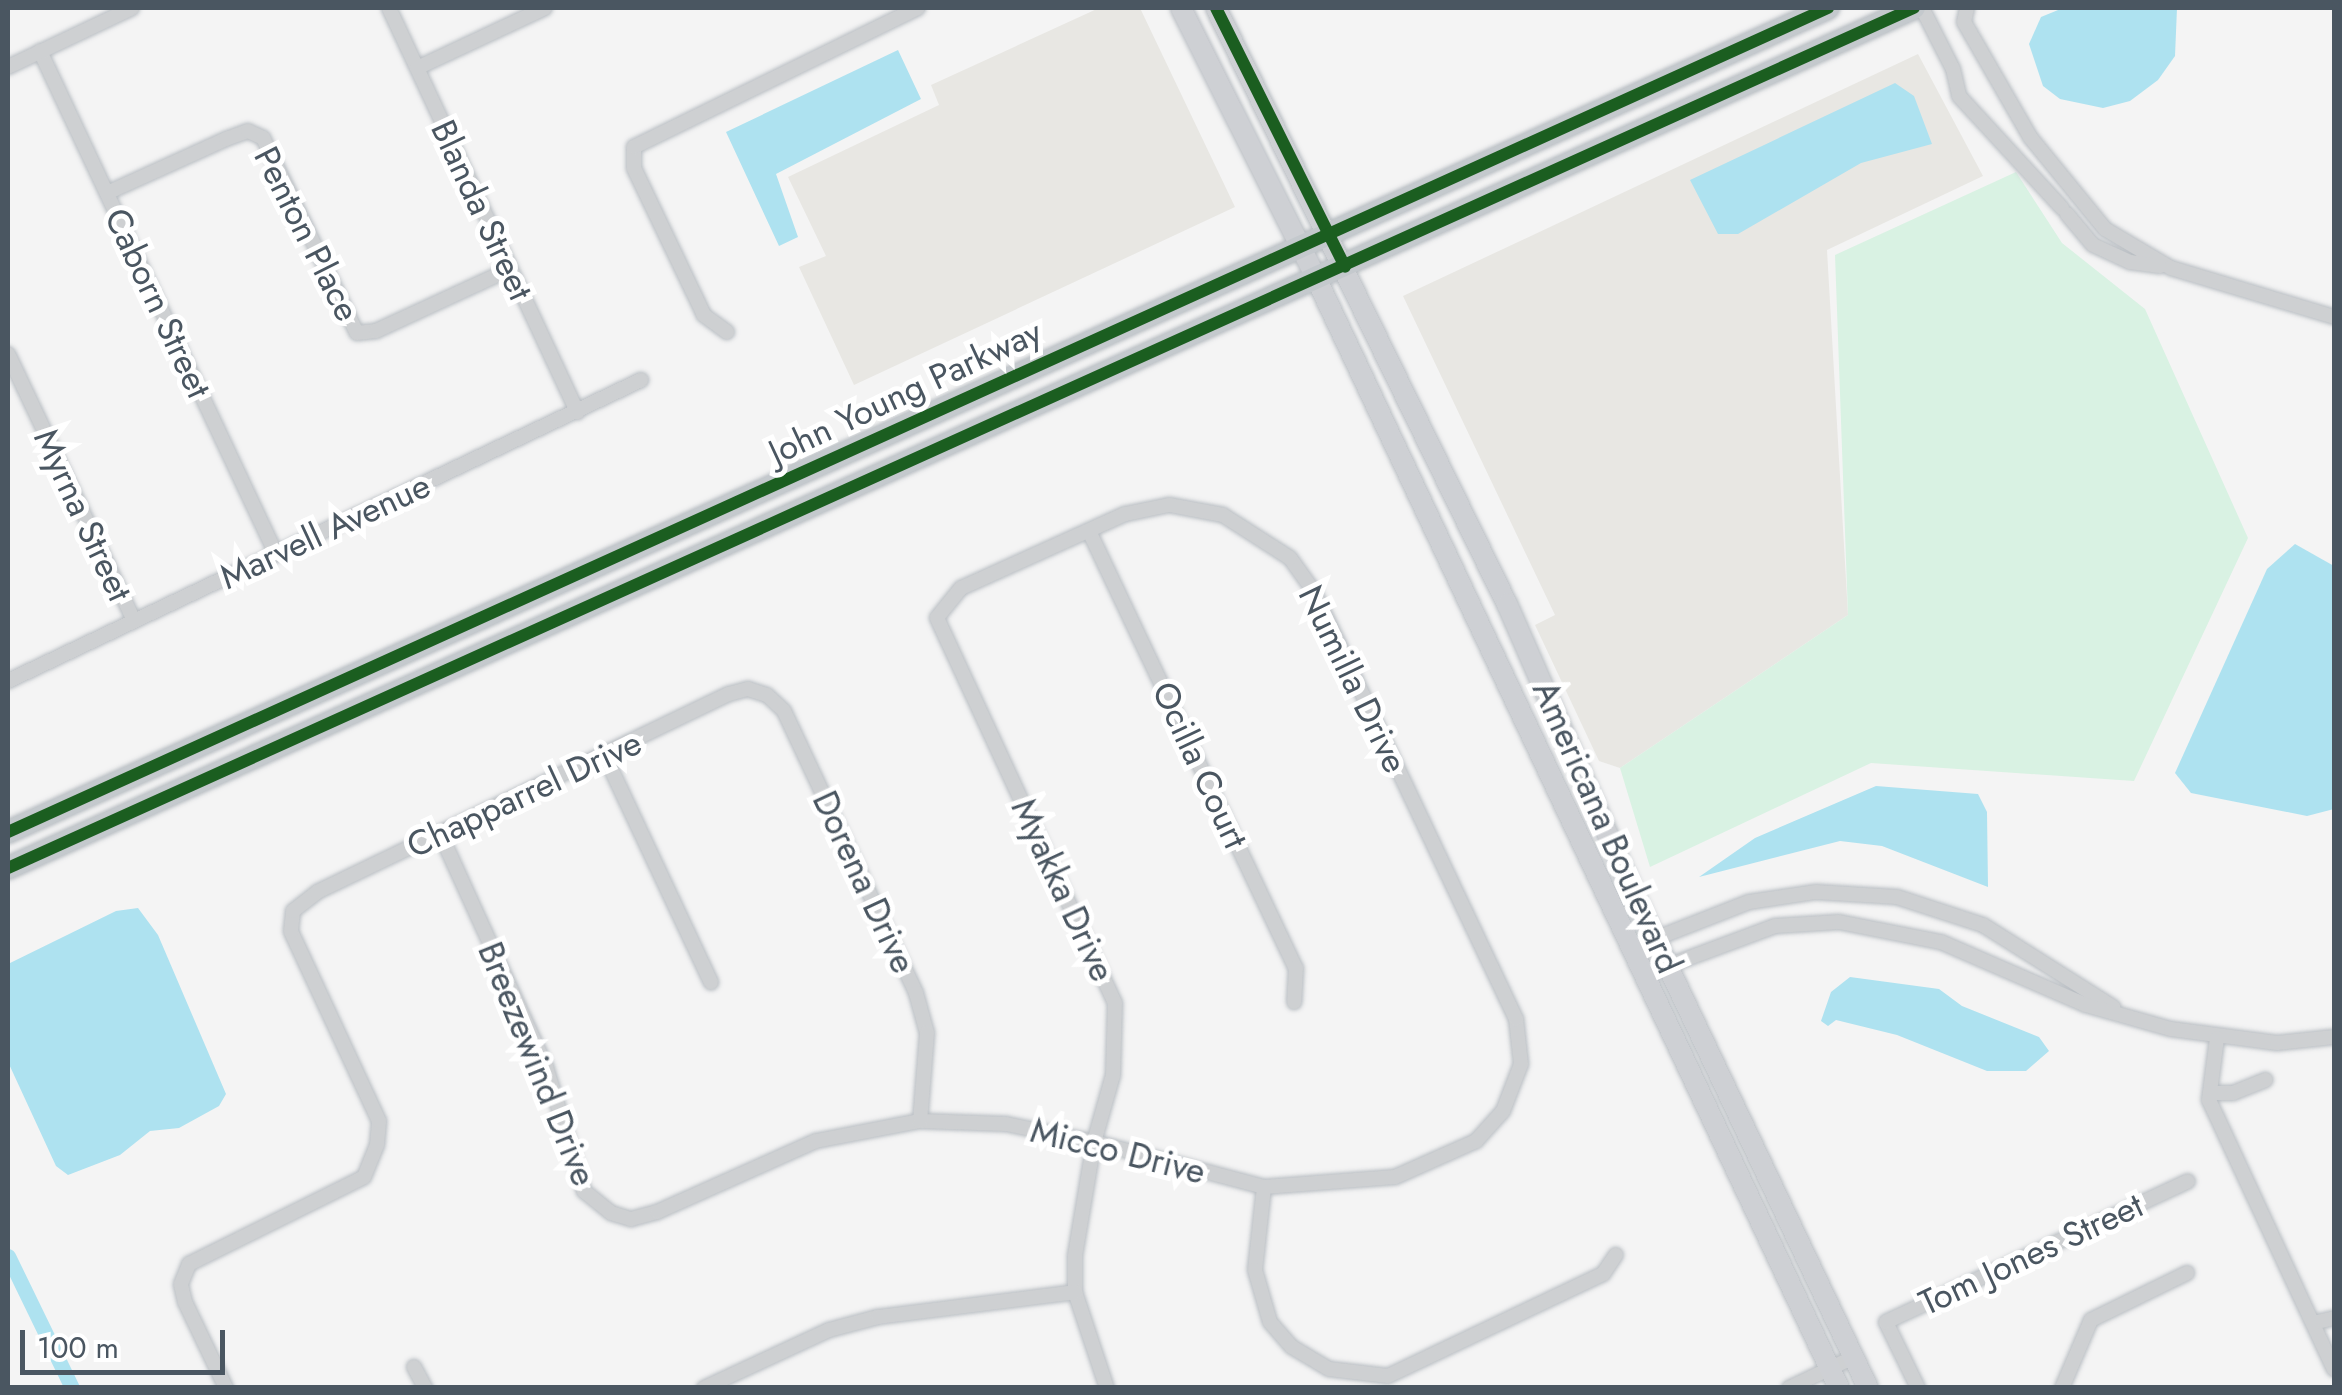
<!DOCTYPE html>
<html>
<head>
<meta charset="utf-8">
<style>
  body { margin:0 }
  #map { position:relative; width:2342px; height:1395px; overflow:hidden; background:#f4f4f4; font-family:Jost,sans-serif }
  div>[style] { position:absolute }
  .commercial>* { inset:0; background:#e8e7e3 }
  .green>* { inset:0; background:#d9f2e3 }
  .water>* { inset:0; background:#aee2f0 }
  .canal>* { height:15px; margin:-7.5px; padding:0 7.5px; transform-origin:7.5px; border-radius:7.5px; background:#aee2f0 }
  .roads { filter:drop-shadow(0 0 2px #b9bec3) drop-shadow(0 0 2px #b9bec3) }
  .minor>* { height:14px; margin:-7px; padding:0 7px; transform-origin:7px; border-radius:7px; background:#ced0d2 }
  .secondary>* { height:20px; margin:-10px; padding:0 10px; transform-origin:10px; border-radius:10px; background:#ced0d4 }
  .trunk>* { height:22px; margin:-11px; padding:0 11px; transform-origin:11px; border-radius:11px; background:#c4c9cd }
  .cycleway>* { height:12px; margin:-6px; padding:0 6px; transform-origin:6px; border-radius:6px; background:#1b5e20 }
  span { translate:-50% -50%; white-space:nowrap; text-align:center; line-height:1.15; -webkit-text-stroke:10px #fff; paint-order:stroke }
  .street-label { font-size:35px; color:#4a5661 }
  .frame { position:absolute; inset:0; border:10px solid #4a5661; pointer-events:none }
  .scale { position:absolute; left:20px; top:1330px; width:205px; height:45px; box-sizing:border-box; border:5px solid #4a5661; border-top:0; padding-left:12px; font-size:30px; line-height:35px; white-space:nowrap; color:#4a5661; -webkit-text-stroke:8px #fff; paint-order:stroke }
</style>
</head>
<body>
<div id="map">
  <div class="commercial">
    <i style="clip-path:polygon(1099px 8px,1140px 8px,1235px 207px,854px 385px,799px 267px,826px 256px,788px 177px,939px 105px,931px 85px)"></i>
    <i style="clip-path:polygon(1918px 54px,1983px 176px,1827px 250px,1848px 615px,1620px 768px,1599px 761px,1535px 625px,1555px 615px,1403px 296px)"></i>
  </div>
  <div class="green">
    <i style="clip-path:polygon(2016px 172px,2062px 243px,2145px 309px,2248px 538px,2134px 781px,1871px 763px,1650px 867px,1620px 768px,1848px 615px,1835px 255px)"></i>
  </div>
  <div class="water">
    <i style="clip-path:polygon(2063px 8px,2177px 8px,2175px 56px,2158px 80px,2130px 101px,2103px 108px,2060px 99px,2043px 86px,2029px 44px,2041px 17px)"></i>
    <i style="clip-path:polygon(898px 50px,921px 99px,776px 174px,798px 237px,779px 246px,726px 132px)"></i>
    <i style="clip-path:polygon(1895px 83px,1914px 96px,1932px 144px,1861px 163px,1738px 234px,1718px 234px,1690px 180px)"></i>
    <i style="clip-path:polygon(2295px 544px,2334px 566px,2334px 809px,2307px 816px,2191px 793px,2175px 773px,2267px 569px)"></i>
    <i style="clip-path:polygon(1876px 786px,1978px 794px,1987px 812px,1988px 887px,1882px 846px,1840px 841px,1699px 877px,1755px 838px)"></i>
    <i style="clip-path:polygon(138px 908px,158px 935px,226px 1094px,219px 1106px,179px 1128px,150px 1131px,120px 1155px,68px 1175px,56px 1166px,8px 1062px,8px 964px,116px 911px)"></i>
    <i style="clip-path:polygon(1850px 977px,1939px 989px,1962px 1006px,2039px 1037px,2049px 1051px,2026px 1071px,1987px 1071px,1897px 1035px,1836px 1020px,1828px 1026px,1821px 1021px,1831px 992px)"></i>
  </div>
  <div class="canal">
    <i style="left:8px;top:1256px;width:147px;rotate:64.1deg"></i>
  </div>
  <div class="roads">
    <div class="minor">
      <i style="left:389px;top:8px;width:446px;rotate:65deg"></i>
      <i style="left:1922px;top:8px;width:68px;rotate:63.1deg"></i>
      <i style="left:1953px;top:69px;width:28px;rotate:77deg"></i>
      <i style="left:1959px;top:96px;width:152px;rotate:47.4deg"></i>
      <i style="left:1967px;top:8px;width:14px;rotate:102deg"></i>
      <i style="left:1964px;top:22px;width:133px;rotate:60.1deg"></i>
      <i style="left:2030px;top:137px;width:119px;rotate:50.8deg"></i>
      <i style="left:2105px;top:229px;width:77px;rotate:30.6deg"></i>
      <i style="left:2171px;top:268px;width:170px;rotate:16.7deg"></i>
      <i style="left:40px;top:51px;width:556px;rotate:64.86deg"></i>
      <i style="left:8px;top:67px;width:137px;rotate:-25.4deg"></i>
      <i style="left:417px;top:68px;width:141px;rotate:-25.1deg"></i>
      <i style="left:107px;top:193px;width:131px;rotate:-24.4deg"></i>
      <i style="left:226px;top:139px;width:23px;rotate:-20deg"></i>
      <i style="left:248px;top:131px;width:17px;rotate:25deg"></i>
      <i style="left:263px;top:138px;width:216px;rotate:64.3deg"></i>
      <i style="left:357px;top:333px;width:19px;rotate:-6deg"></i>
      <i style="left:376px;top:331px;width:145px;rotate:-24.8deg"></i>
      <i style="left:2067px;top:214px;width:40px;rotate:50deg"></i>
      <i style="left:2093px;top:245px;width:41px;rotate:24.7deg"></i>
      <i style="left:2130px;top:262px;width:30px;rotate:8deg"></i>
      <i style="left:727px;top:332px;width:29px;rotate:-144deg"></i>
      <i style="left:704px;top:315px;width:163px;rotate:-115.5deg"></i>
      <i style="left:634px;top:168px;width:21px;rotate:-90deg"></i>
      <i style="left:634px;top:147px;width:316px;rotate:-26.1deg"></i>
      <i style="left:8px;top:354px;width:295px;rotate:64.7deg"></i>
      <i style="left:1089px;top:531px;width:484px;rotate:64.7deg"></i>
      <i style="left:1296px;top:968px;width:34px;rotate:93deg"></i>
      <i style="left:8px;top:681px;width:701px;rotate:-25.43deg"></i>
      <i style="left:605px;top:756px;width:250px;rotate:64.9deg"></i>
      <i style="left:440px;top:833px;width:257px;rotate:65.6deg"></i>
      <i style="left:546px;top:1067px;width:130px;rotate:73deg"></i>
      <i style="left:584px;top:1191px;width:35px;rotate:39deg"></i>
      <i style="left:611px;top:1213px;width:21px;rotate:17deg"></i>
      <i style="left:631px;top:1219px;width:27px;rotate:-15deg"></i>
      <i style="left:657px;top:1212px;width:174px;rotate:-24.1deg"></i>
      <i style="left:816px;top:1141px;width:106px;rotate:-10.9deg"></i>
      <i style="left:920px;top:1121px;width:86px;rotate:2deg"></i>
      <i style="left:1006px;top:1124px;width:90px;rotate:11.6deg"></i>
      <i style="left:1094px;top:1142px;width:176px;rotate:14.8deg"></i>
      <i style="left:1264px;top:1187px;width:131px;rotate:-4.4deg"></i>
      <i style="left:1395px;top:1177px;width:89px;rotate:-24deg"></i>
      <i style="left:1476px;top:1141px;width:40px;rotate:-48deg"></i>
      <i style="left:1503px;top:1111px;width:50px;rotate:-69deg"></i>
      <i style="left:1521px;top:1064px;width:45px;rotate:-96.3deg"></i>
      <i style="left:1516px;top:1019px;width:471px;rotate:-115.3deg"></i>
      <i style="left:1315px;top:593px;width:43px;rotate:-125.5deg"></i>
      <i style="left:1290px;top:558px;width:80px;rotate:-147.3deg"></i>
      <i style="left:1223px;top:515px;width:55px;rotate:-169.5deg"></i>
      <i style="left:1169px;top:505px;width:45px;rotate:168.4deg"></i>
      <i style="left:1125px;top:514px;width:180px;rotate:155.7deg"></i>
      <i style="left:961px;top:588px;width:38px;rotate:129deg"></i>
      <i style="left:937px;top:618px;width:424px;rotate:65.2deg"></i>
      <i style="left:1115px;top:1003px;width:72px;rotate:91.6deg"></i>
      <i style="left:1113px;top:1075px;width:70px;rotate:105.8deg"></i>
      <i style="left:1094px;top:1142px;width:116px;rotate:99.5deg"></i>
      <i style="left:1075px;top:1256px;width:36px;rotate:90deg"></i>
      <i style="left:1075px;top:1292px;width:101px;rotate:71.6deg"></i>
      <i style="left:1634px;top:947px;width:123px;rotate:-21.4deg"></i>
      <i style="left:1749px;top:902px;width:68px;rotate:-8.5deg"></i>
      <i style="left:1816px;top:892px;width:81px;rotate:3.5deg"></i>
      <i style="left:1897px;top:897px;width:90px;rotate:18deg"></i>
      <i style="left:1983px;top:925px;width:154px;rotate:32.2deg"></i>
      <i style="left:1646px;top:974px;width:138px;rotate:-20.4deg"></i>
      <i style="left:1775px;top:926px;width:64px;rotate:-3.6deg"></i>
      <i style="left:1839px;top:922px;width:104px;rotate:11.1deg"></i>
      <i style="left:1941px;top:942px;width:158px;rotate:23.5deg"></i>
      <i style="left:2086px;top:1005px;width:88px;rotate:15.8deg"></i>
      <i style="left:2171px;top:1029px;width:107px;rotate:7.5deg"></i>
      <i style="left:2277px;top:1043px;width:57px;rotate:-6deg"></i>
      <i style="left:2217px;top:1038px;width:63px;rotate:97.4deg"></i>
      <i style="left:2209px;top:1100px;width:297px;rotate:65.1deg"></i>
      <i style="left:2210px;top:1093px;width:23px"></i>
      <i style="left:2233px;top:1093px;width:35px;rotate:-22deg"></i>
      <i style="left:1264px;top:1187px;width:83px;rotate:96.2deg"></i>
      <i style="left:1255px;top:1270px;width:54px;rotate:73.9deg"></i>
      <i style="left:1270px;top:1322px;width:33px;rotate:49deg"></i>
      <i style="left:1292px;top:1347px;width:43px;rotate:30.7deg"></i>
      <i style="left:1329px;top:1369px;width:59px;rotate:6.8deg"></i>
      <i style="left:1388px;top:1376px;width:238px;rotate:-25.4deg"></i>
      <i style="left:1603px;top:1274px;width:23px;rotate:-56deg"></i>
      <i style="left:2313px;top:1323px;width:22px;rotate:-13deg"></i>
      <i style="left:414px;top:1367px;width:24px;rotate:62deg"></i>
      <i style="left:226px;top:1388px;width:95px;rotate:-115.5deg"></i>
      <i style="left:185px;top:1302px;width:18px;rotate:-103deg"></i>
      <i style="left:181px;top:1284px;width:22px;rotate:-68deg"></i>
      <i style="left:189px;top:1264px;width:195px;rotate:-26.4deg"></i>
      <i style="left:364px;top:1177px;width:35px;rotate:-68deg"></i>
      <i style="left:377px;top:1145px;width:24px;rotate:-85deg"></i>
      <i style="left:379px;top:1121px;width:209px;rotate:-114.9deg"></i>
      <i style="left:291px;top:931px;width:20px;rotate:-84deg"></i>
      <i style="left:293px;top:911px;width:31px;rotate:-38deg"></i>
      <i style="left:317px;top:892px;width:457px;rotate:-25.7deg"></i>
      <i style="left:729px;top:694px;width:20px;rotate:-15deg"></i>
      <i style="left:748px;top:689px;width:20px;rotate:18deg"></i>
      <i style="left:767px;top:695px;width:23px;rotate:43deg"></i>
      <i style="left:784px;top:711px;width:311px;rotate:64.9deg"></i>
      <i style="left:916px;top:993px;width:41px;rotate:74.6deg"></i>
      <i style="left:927px;top:1033px;width:88px;rotate:94.5deg"></i>
      <i style="left:704px;top:1388px;width:138px;rotate:-24.9deg"></i>
      <i style="left:829px;top:1330px;width:51px;rotate:-14.9deg"></i>
      <i style="left:878px;top:1317px;width:199px;rotate:-7.2deg"></i>
      <i style="left:1789px;top:1388px;width:72px;rotate:-25.5deg"></i>
      <i style="left:1918px;top:1388px;width:73px;rotate:-115.9deg"></i>
      <i style="left:1886px;top:1322px;width:333px;rotate:-25deg"></i>
      <i style="left:2062px;top:1388px;width:74px;rotate:-66.9deg"></i>
      <i style="left:2091px;top:1320px;width:107px;rotate:-26.1deg"></i>
    </div>
    <div class="secondary">
      <i style="left:1181px;top:8px;width:304px;rotate:63.4deg"></i>
      <i style="left:1317px;top:280px;width:1225px;rotate:64.77deg"></i>
      <i style="left:1216px;top:8px;width:663px;rotate:63.98deg"></i>
      <i style="left:1507px;top:604px;width:315px;rotate:66.4deg"></i>
      <i style="left:1633px;top:893px;width:548px;rotate:64.6deg"></i>
    </div>
    <div class="trunk">
      <i style="left:8px;top:832px;width:1998px;rotate:-24.36deg"></i>
      <i style="left:8px;top:868px;width:2091px;rotate:-24.29deg"></i>
    </div>
  </div>
  <div class="cycleway">
    <i style="left:1216px;top:8px;width:289px;rotate:63.5deg"></i>
    <i style="left:8px;top:832px;width:1998px;rotate:-24.36deg"></i>
    <i style="left:8px;top:868px;width:2091px;rotate:-24.29deg"></i>
  </div>
  <div class="street-label">
    <span style="left:482px;top:210px;rotate:65deg">Blanda Street</span>
    <span style="left:307px;top:234px;rotate:63deg">Penton Place</span>
    <span style="left:158px;top:303px;rotate:65deg">Caborn Street</span>
    <span style="left:905px;top:392px;rotate:-25deg">John Young Parkway</span>
    <span style="left:83px;top:515px;rotate:65deg">Myrna Street</span>
    <span style="left:325px;top:531px;rotate:-25deg">Marvell Avenue</span>
    <span style="left:1353px;top:679px;rotate:64deg">Numilla Drive</span>
    <span style="left:1200px;top:765px;rotate:65deg">Ocilla Court</span>
    <span style="left:524px;top:794px;rotate:-25deg">Chapparrel Drive</span>
    <span style="left:1607px;top:827px;rotate:66deg">Americana Boulevard</span>
    <span style="left:864px;top:882px;rotate:65deg">Dorena Drive</span>
    <span style="left:1063px;top:890px;rotate:65deg">Myakka Drive</span>
    <span style="left:537px;top:1064px;rotate:68deg">Breezewind Drive</span>
    <span style="left:1118px;top:1151px;rotate:14deg">Micco Drive</span>
    <span style="left:2031px;top:1254px;rotate:-25deg">Tom Jones Street</span>
  </div>
  <div class="frame"></div>
  <div class="scale">100 m</div>
</div>
</body>
</html>
